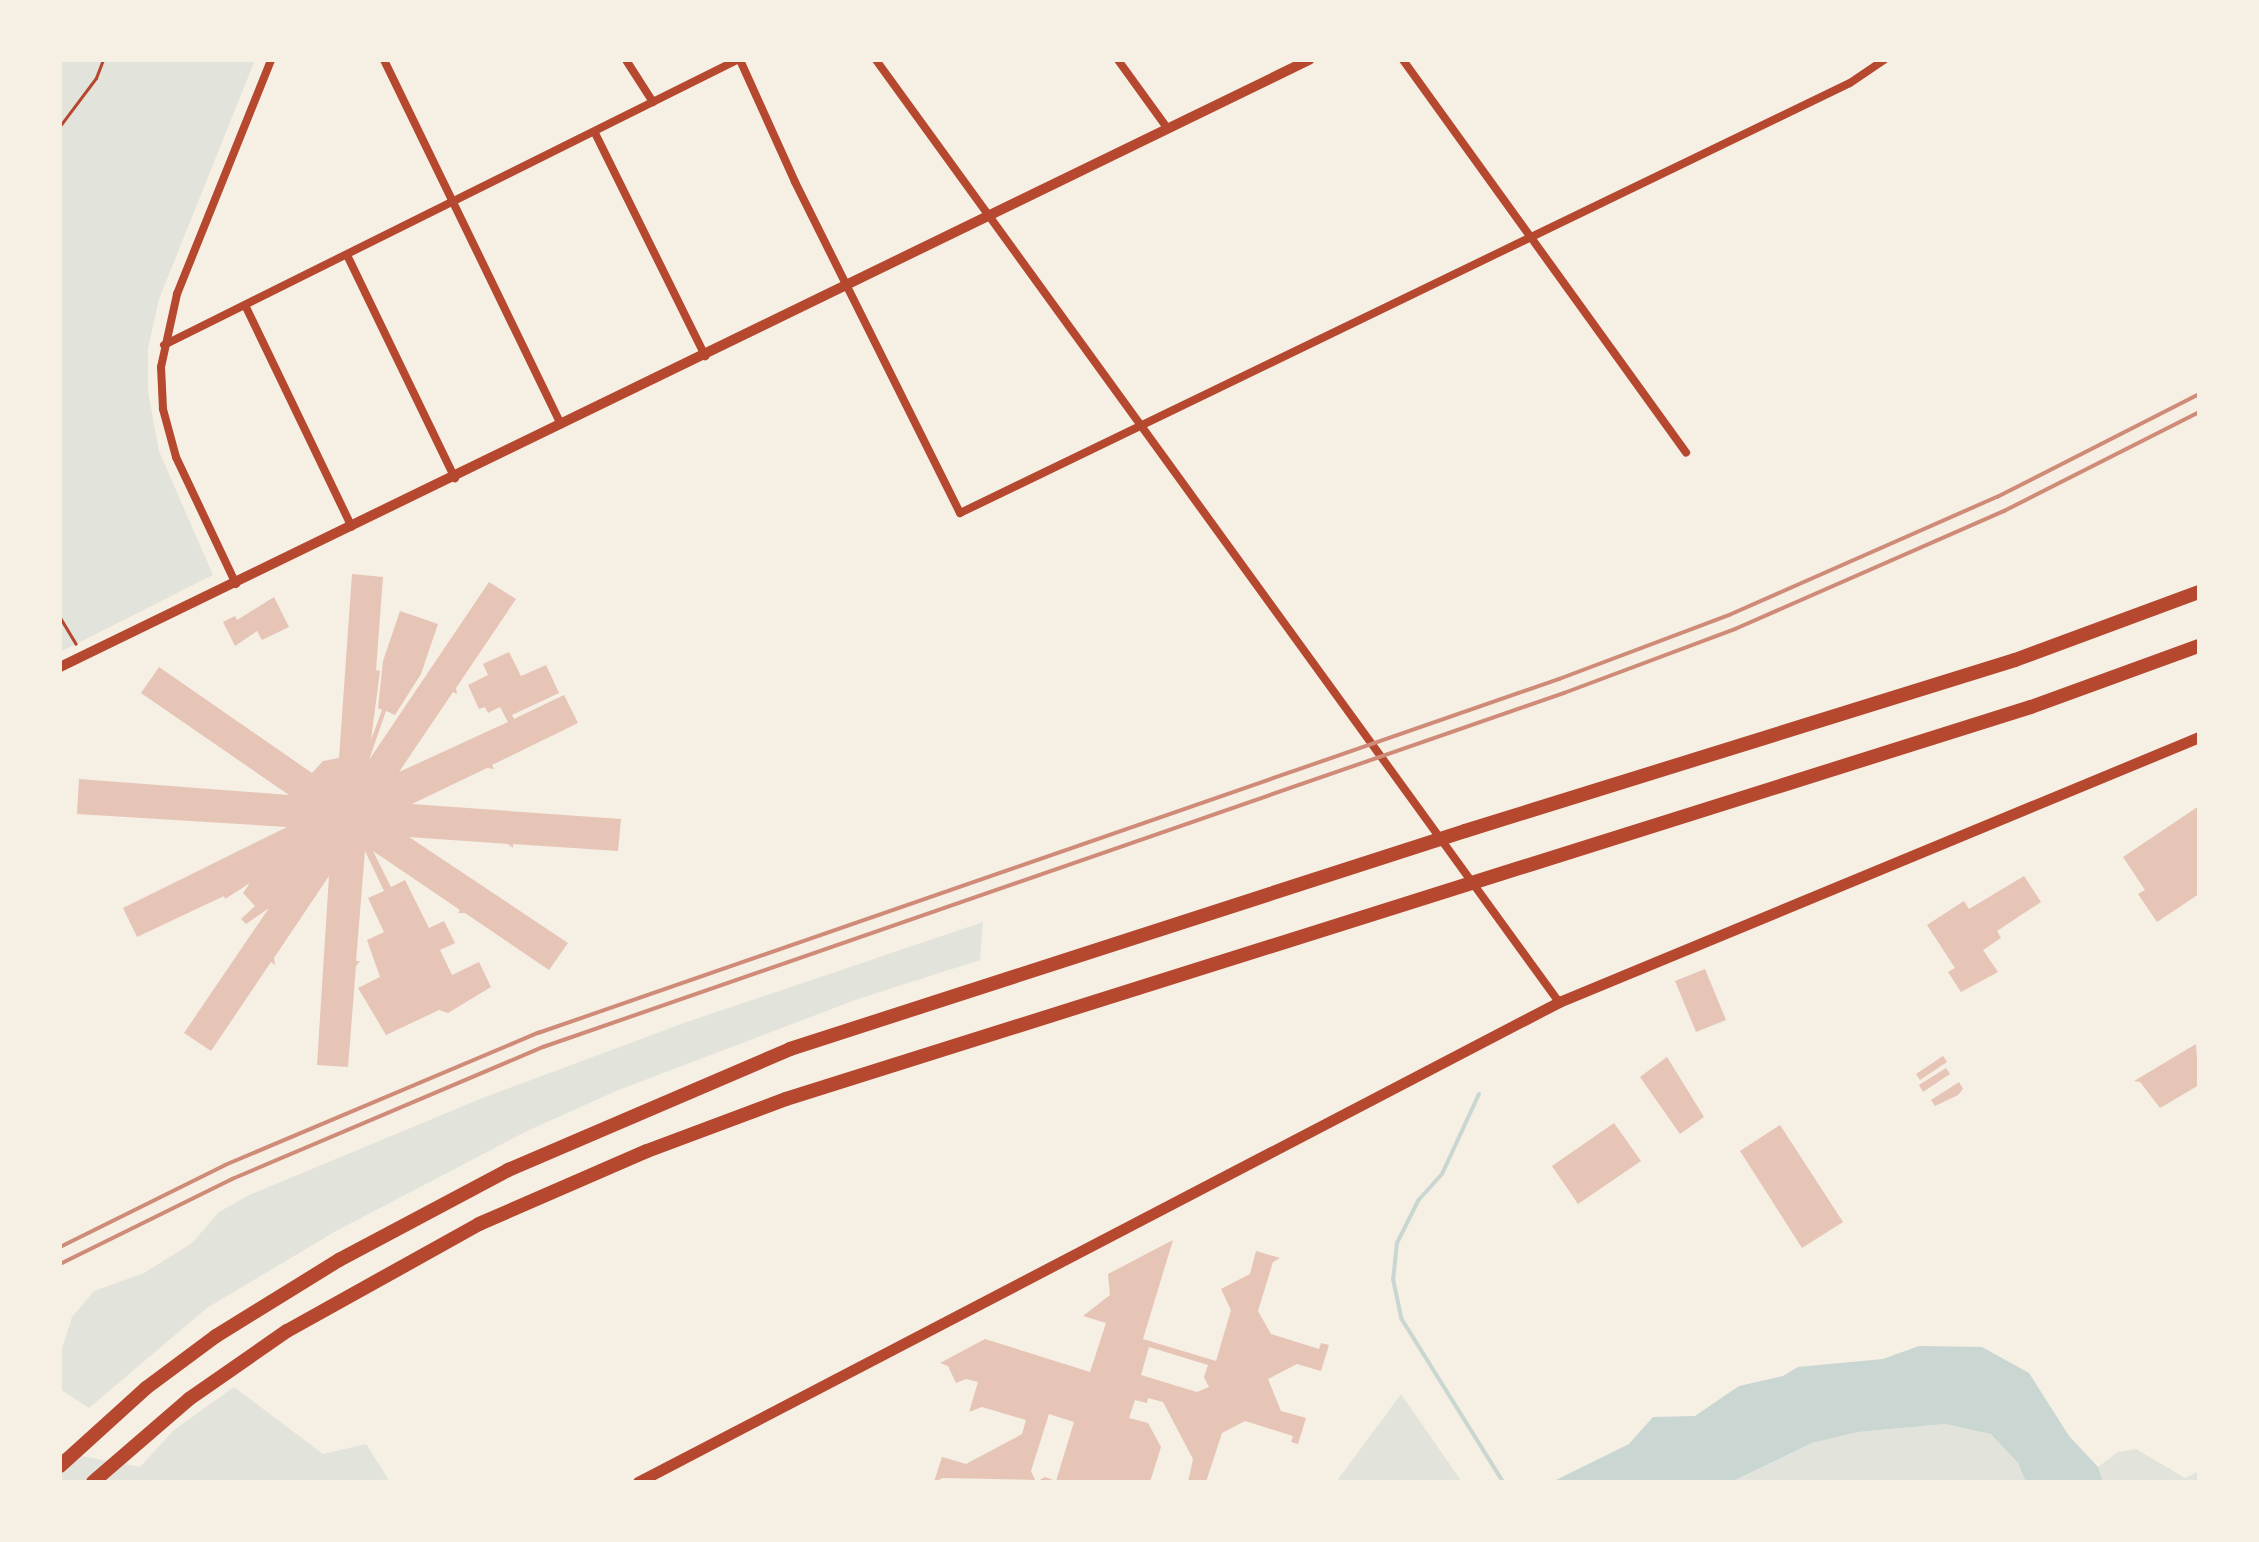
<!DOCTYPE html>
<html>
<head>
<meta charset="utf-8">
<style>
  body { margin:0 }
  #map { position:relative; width:2259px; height:1542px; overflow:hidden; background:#f6efe4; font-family:Georgia,serif }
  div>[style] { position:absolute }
  .green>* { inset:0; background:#e2e4dc }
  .water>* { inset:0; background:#c9d6d2 }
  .stream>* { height:4px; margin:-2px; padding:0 2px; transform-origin:2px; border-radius:2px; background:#c9d6d2 }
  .building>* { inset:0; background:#e6c5b7 }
  .path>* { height:2.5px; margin:-1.25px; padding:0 1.25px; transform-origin:1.25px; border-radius:1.25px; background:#b5482f }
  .minor>* { height:8px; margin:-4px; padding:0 4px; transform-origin:4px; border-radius:4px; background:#b5482f }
  .tertiary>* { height:10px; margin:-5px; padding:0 5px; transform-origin:5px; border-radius:5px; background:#b5482f }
  .secondary>* { height:11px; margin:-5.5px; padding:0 5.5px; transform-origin:5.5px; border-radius:5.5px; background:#b5482f }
  .motorway>* { height:14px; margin:-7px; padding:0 7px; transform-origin:7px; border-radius:7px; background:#b5482f }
  .rail>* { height:4px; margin:-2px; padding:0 2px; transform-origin:2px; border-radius:2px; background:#cf8b77 }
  span { translate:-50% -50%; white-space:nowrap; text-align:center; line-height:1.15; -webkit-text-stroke:10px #f6efe4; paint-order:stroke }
  .frame { position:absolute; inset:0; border:62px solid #f6efe4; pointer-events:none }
</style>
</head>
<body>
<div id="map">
  <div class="green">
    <i style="clip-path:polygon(60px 60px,255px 60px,159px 299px,148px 348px,148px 391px,159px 451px,213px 575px,60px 652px)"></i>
    <i style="clip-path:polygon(983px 922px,980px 960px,858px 999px,616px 1091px,527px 1131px,336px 1231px,207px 1308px,89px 1408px,60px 1389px,60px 1355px,72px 1317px,94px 1291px,144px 1273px,192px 1243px,219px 1212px,249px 1195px,485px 1097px,684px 1023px)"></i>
    <i style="clip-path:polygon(234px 1387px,323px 1454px,366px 1444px,390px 1482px,60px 1482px,60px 1452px,140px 1467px,174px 1430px)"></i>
    <i style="clip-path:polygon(1401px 1394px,1462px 1482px,1336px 1482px)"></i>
    <i style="clip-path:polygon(1945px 1424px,1991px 1433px,2018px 1463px,2026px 1482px,1731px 1482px,1812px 1443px,1858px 1432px)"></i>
    <i style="clip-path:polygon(2136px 1449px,2185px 1478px,2199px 1471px,2199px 1482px,2103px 1482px,2098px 1467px,2118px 1452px)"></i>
  </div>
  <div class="water">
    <i style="clip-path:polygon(1919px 1346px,1982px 1347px,2029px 1373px,2069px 1436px,2098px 1467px,2103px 1482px,2026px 1482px,2018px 1463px,1991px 1434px,1945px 1424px,1858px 1432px,1812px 1443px,1731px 1482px,1552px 1482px,1629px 1444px,1653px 1417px,1695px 1416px,1739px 1386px,1783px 1376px,1798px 1367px,1883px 1359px)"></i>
  </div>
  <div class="stream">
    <i style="left:1479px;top:1094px;width:88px;rotate:114.8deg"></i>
    <i style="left:1442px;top:1174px;width:36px;rotate:132deg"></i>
    <i style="left:1418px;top:1201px;width:47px;rotate:116.6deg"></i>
    <i style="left:1397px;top:1243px;width:36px;rotate:96deg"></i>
    <i style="left:1393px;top:1279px;width:40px;rotate:78deg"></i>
    <i style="left:1401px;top:1318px;width:193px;rotate:58.1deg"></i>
  </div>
  <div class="building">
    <i style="clip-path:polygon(352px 574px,383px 577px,376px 670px,380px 671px,371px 740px,382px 710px,378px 708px,383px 661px,400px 611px,438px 624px,421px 674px,395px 715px,386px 711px,369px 760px,489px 582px,516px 599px,456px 688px,457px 694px,453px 692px,399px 772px,508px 722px,500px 707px,488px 713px,485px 707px,479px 709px,468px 685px,488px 675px,483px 664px,509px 652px,521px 676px,546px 665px,559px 693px,512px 715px,514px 719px,564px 695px,578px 723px,492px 765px,494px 769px,487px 768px,412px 804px,621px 819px,618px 851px,513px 844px,513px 848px,508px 844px,409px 837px,568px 943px,549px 970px,465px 913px,458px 913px,460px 910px,373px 851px,391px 887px,405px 880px,429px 928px,444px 921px,455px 943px,440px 950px,452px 975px,479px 962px,491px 987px,448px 1013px,439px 1010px,386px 1035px,358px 988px,380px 977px,367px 940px,384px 932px,368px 898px,384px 891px,365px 851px,356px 961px,360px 961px,356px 966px,348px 1067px,317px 1065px,329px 876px,274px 958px,275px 965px,271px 962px,211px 1051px,184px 1033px,269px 908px,246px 924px,241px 919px,255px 906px,243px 893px,250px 883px,225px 899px,224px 896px,137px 937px,123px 908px,287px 827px,77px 814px,79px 779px,289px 795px,141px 693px,159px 667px,312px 773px,323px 761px,339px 758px)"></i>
    <i style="clip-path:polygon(274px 597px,289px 627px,262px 640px,257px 631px,235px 646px,223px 622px,235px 616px,237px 620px)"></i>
    <i style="clip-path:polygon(2199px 806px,2199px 894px,2157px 922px,2138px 894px,2145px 890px,2123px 857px)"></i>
    <i style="clip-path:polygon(2024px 876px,2041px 902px,1997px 931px,2001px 938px,1983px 950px,1998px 972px,1961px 992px,1948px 972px,1955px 968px,1927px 925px,1964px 901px,1969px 909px)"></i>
    <i style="clip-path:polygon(1705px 969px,1726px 1020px,1696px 1032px,1675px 981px)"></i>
    <i style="clip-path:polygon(2196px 1044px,2199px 1085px,2160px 1108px,2140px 1082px,2134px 1081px)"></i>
    <i style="clip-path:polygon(1943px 1056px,1947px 1062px,1920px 1080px,1916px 1074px)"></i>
    <i style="clip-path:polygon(1667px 1057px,1704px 1117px,1680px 1134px,1640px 1077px)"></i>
    <i style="clip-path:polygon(1946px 1068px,1950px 1074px,1923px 1092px,1919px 1085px)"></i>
    <i style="clip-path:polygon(1959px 1082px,1963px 1089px,1958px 1095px,1935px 1106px,1931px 1100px)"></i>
    <i style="clip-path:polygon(1614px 1123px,1641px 1161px,1578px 1204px,1552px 1166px)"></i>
    <i style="clip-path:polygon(1780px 1125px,1843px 1222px,1802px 1248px,1740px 1151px)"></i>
    <i style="clip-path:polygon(evenodd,1173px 1240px,1143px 1339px,1216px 1361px,1231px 1310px,1221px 1289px,1250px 1274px,1256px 1251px,1280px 1258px,1273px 1262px,1258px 1311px,1271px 1334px,1319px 1349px,1321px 1343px,1329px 1345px,1321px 1371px,1297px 1364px,1268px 1379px,1281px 1411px,1306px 1418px,1298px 1444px,1291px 1442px,1293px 1436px,1245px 1421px,1222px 1433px,1206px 1482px,1188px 1482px,1193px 1459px,1163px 1402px,1148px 1398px,1147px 1403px,1135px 1400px,1129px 1418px,1148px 1423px,1161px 1447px,1150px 1482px,943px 1478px,934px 1482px,942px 1457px,966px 1464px,1022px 1434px,1026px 1420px,982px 1407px,969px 1412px,978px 1382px,966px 1379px,956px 1383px,948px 1366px,940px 1363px,985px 1339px,1090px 1372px,1106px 1323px,1083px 1316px,1110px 1295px,1108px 1274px,1173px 1240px,1149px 1347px,1208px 1365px,1204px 1377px,1209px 1387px,1197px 1392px,1141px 1375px,1149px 1347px,1173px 1240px,1049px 1414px,1074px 1422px,1056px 1481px,1045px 1477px,1036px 1482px,1031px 1471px,1049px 1414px)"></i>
  </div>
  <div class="path">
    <i style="left:60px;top:126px;width:60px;rotate:-53.1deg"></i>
    <i style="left:96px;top:78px;width:19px;rotate:-69deg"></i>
    <i style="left:60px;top:617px;width:31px;rotate:59deg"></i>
  </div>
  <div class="minor">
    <i style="left:384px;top:60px;width:405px;rotate:64.1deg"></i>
    <i style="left:626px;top:60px;width:50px;rotate:57.3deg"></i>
    <i style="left:740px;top:60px;width:134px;rotate:65.7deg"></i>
    <i style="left:795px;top:182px;width:370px;rotate:63.5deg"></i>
    <i style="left:960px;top:513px;width:988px;rotate:-25.79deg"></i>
    <i style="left:1850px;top:83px;width:41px;rotate:-34.1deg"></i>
    <i style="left:876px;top:60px;width:1164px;rotate:54.06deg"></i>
    <i style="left:1118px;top:60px;width:85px;rotate:54.1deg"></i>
    <i style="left:1403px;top:60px;width:484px;rotate:54.2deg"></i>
    <i style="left:595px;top:133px;width:249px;rotate:63.7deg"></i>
    <i style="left:347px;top:255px;width:248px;rotate:64.2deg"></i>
    <i style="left:245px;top:305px;width:246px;rotate:64.3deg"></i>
    <i style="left:164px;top:345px;width:640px;rotate:-26.44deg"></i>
    <i style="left:236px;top:584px;width:140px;rotate:-115.3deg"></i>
    <i style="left:176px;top:457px;width:50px;rotate:-105.2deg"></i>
    <i style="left:163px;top:409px;width:42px;rotate:-92.7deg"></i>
    <i style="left:161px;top:367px;width:75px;rotate:-77.6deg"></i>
    <i style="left:177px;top:294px;width:252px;rotate:-68.1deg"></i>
  </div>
  <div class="tertiary">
    <i style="left:60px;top:667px;width:1389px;rotate:-25.92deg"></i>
  </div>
  <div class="secondary">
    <i style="left:638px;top:1482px;width:1039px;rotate:-27.53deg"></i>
    <i style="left:1559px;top:1002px;width:693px;rotate:-22.49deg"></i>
  </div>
  <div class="motorway">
    <i style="left:60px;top:1466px;width:116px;rotate:-42.2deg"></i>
    <i style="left:146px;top:1388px;width:87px;rotate:-36.6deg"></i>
    <i style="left:216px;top:1336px;width:145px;rotate:-31.7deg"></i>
    <i style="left:339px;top:1260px;width:191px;rotate:-28deg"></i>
    <i style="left:508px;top:1170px;width:307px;rotate:-23.2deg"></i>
    <i style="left:790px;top:1049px;width:709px;rotate:-17.9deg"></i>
    <i style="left:1465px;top:831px;width:576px;rotate:-17.27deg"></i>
    <i style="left:2015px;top:660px;width:196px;rotate:-20.3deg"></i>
    <i style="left:93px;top:1482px;width:127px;rotate:-40.8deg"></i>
    <i style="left:189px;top:1399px;width:119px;rotate:-34.8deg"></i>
    <i style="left:287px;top:1331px;width:220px;rotate:-29.1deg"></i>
    <i style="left:479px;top:1224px;width:183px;rotate:-23.5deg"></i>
    <i style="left:647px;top:1151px;width:148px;rotate:-20.5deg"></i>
    <i style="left:786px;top:1099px;width:1305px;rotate:-17.48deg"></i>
    <i style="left:2031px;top:707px;width:179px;rotate:-20deg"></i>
  </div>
  <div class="rail">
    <i style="left:60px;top:1247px;width:184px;rotate:-26.4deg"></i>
    <i style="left:225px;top:1165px;width:340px;rotate:-22.9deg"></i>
    <i style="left:538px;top:1033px;width:1081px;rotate:-19.12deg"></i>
    <i style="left:1559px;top:679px;width:182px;rotate:-20.6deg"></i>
    <i style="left:1729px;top:615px;width:293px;rotate:-23.8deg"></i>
    <i style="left:1997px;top:497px;width:227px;rotate:-27deg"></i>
    <i style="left:60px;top:1264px;width:192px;rotate:-26.3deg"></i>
    <i style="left:232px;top:1179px;width:338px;rotate:-23deg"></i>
    <i style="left:543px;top:1047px;width:1081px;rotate:-19.12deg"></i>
    <i style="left:1564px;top:693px;width:183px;rotate:-20.5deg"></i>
    <i style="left:1735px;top:629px;width:294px;rotate:-23.7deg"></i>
    <i style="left:2004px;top:511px;width:219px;rotate:-26.9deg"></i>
  </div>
  <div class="frame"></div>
</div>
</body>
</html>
